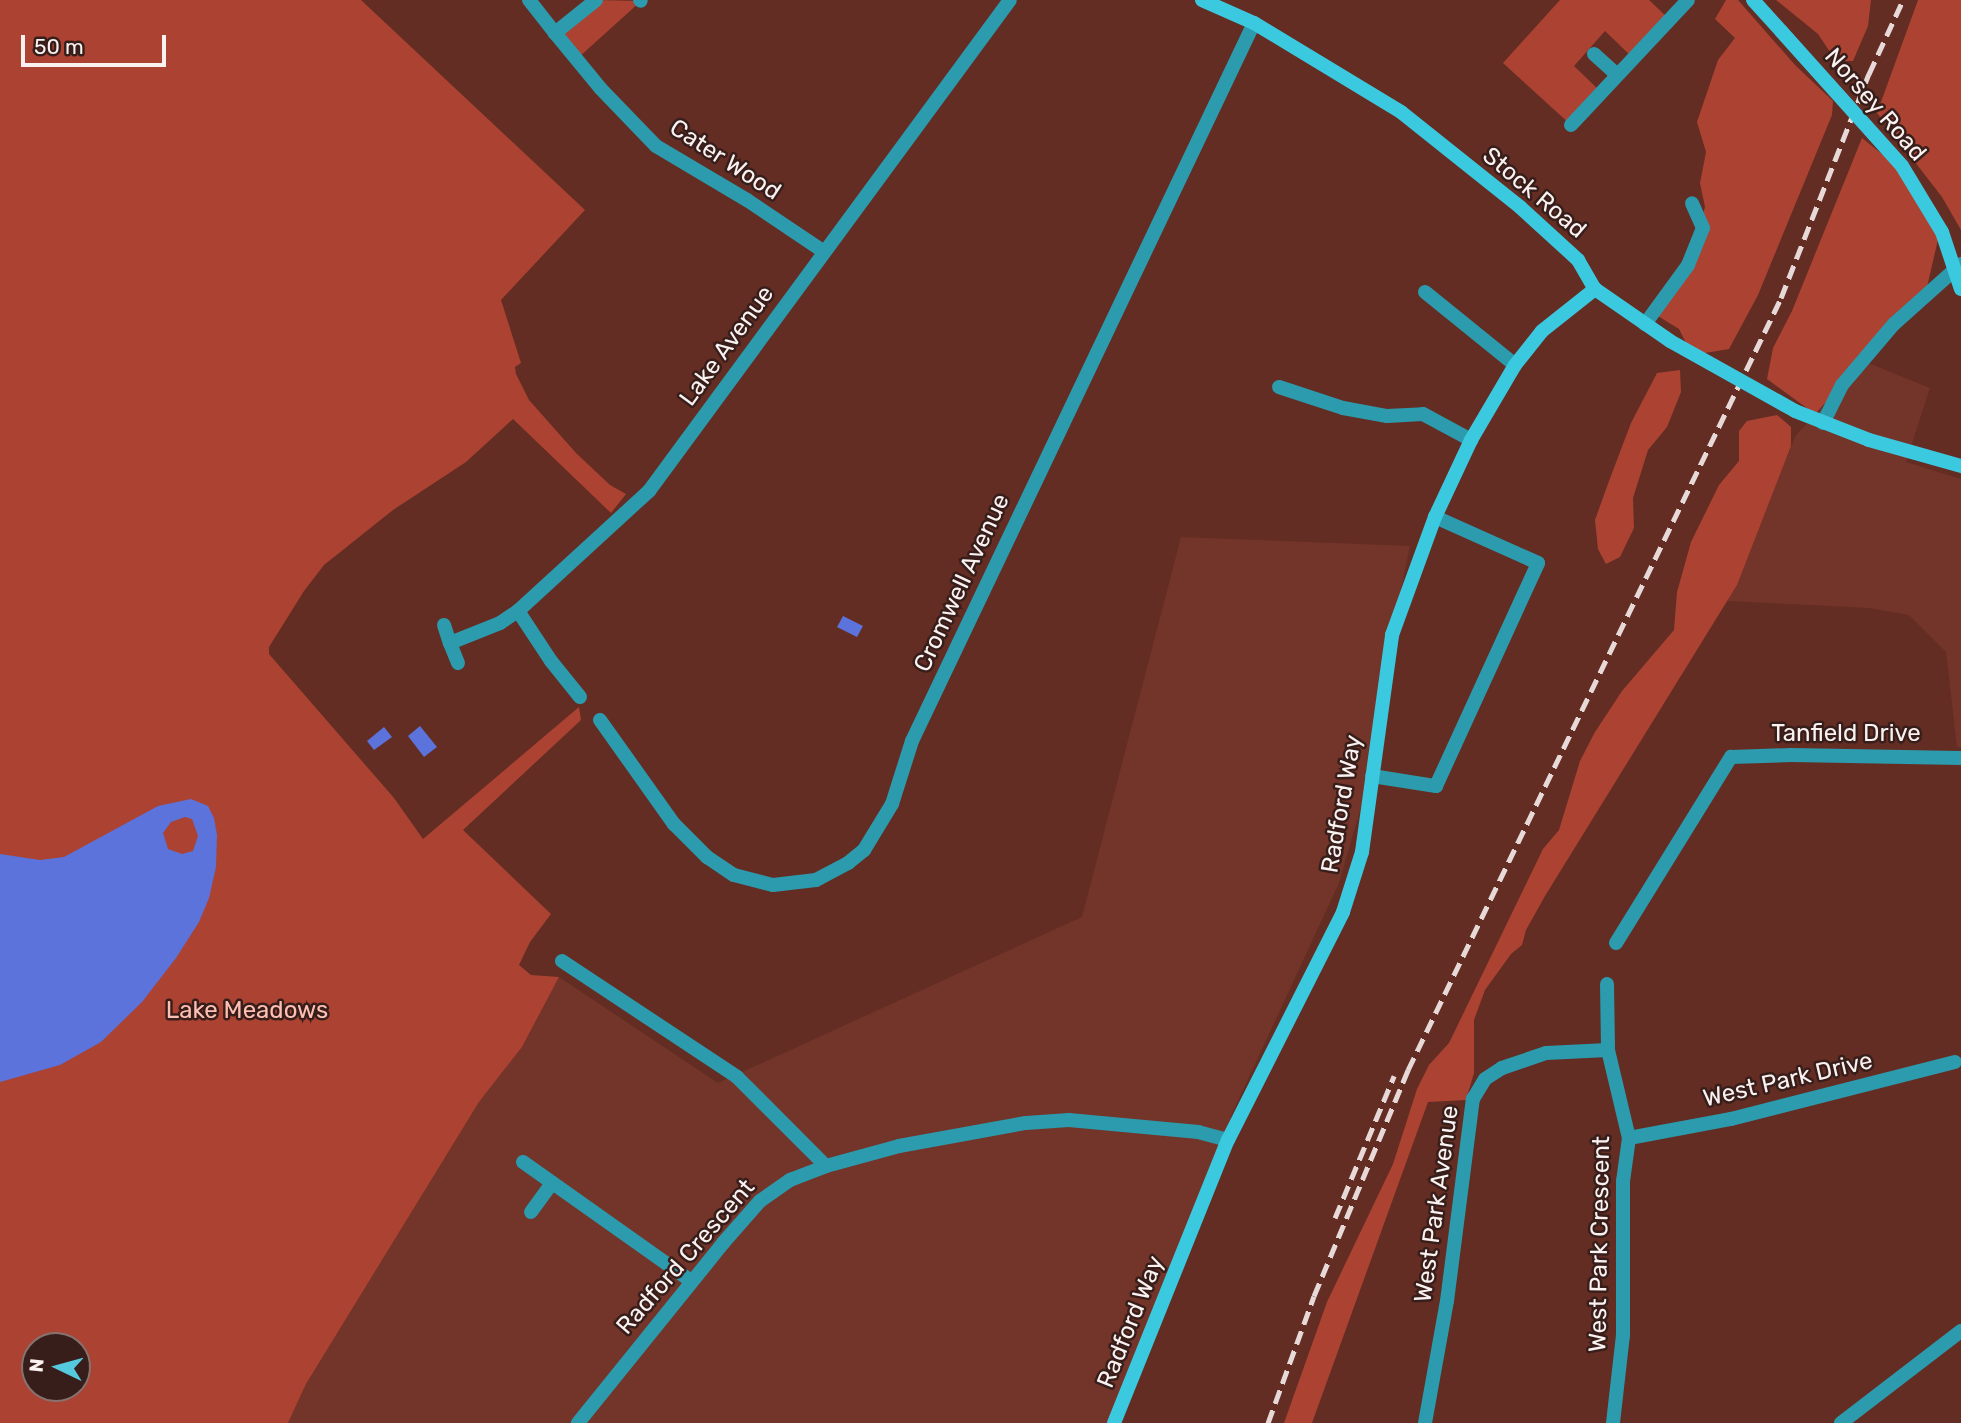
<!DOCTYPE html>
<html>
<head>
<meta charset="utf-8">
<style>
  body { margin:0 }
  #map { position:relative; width:1961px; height:1423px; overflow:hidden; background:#632d23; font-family:Rubik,sans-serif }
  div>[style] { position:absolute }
  .built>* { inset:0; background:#733429 }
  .green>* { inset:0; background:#ac4232 }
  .water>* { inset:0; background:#5b73db }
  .street>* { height:14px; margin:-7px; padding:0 7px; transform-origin:7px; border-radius:7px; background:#2b9bad }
  .secondary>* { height:14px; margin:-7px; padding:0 7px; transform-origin:7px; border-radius:7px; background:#3bc9e0 }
  .rail>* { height:5px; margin-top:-2.5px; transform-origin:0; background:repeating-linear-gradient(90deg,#e7d9d7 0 14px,transparent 0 21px) }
  .secondary-bridge>* { height:14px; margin:-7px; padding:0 7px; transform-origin:7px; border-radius:7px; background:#3bc9e0 }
  span { translate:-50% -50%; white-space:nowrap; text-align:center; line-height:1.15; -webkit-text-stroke:5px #381e1a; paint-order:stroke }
  .street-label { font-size:24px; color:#faf2f1 }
  .park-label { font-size:24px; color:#ffbfb2 }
  .north { position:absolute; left:21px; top:1332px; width:70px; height:70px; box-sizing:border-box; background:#381e1a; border:2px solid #867370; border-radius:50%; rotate:275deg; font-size:19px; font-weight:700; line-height:28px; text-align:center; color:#faf2f1 }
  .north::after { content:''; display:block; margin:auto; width:24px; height:32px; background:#55cadf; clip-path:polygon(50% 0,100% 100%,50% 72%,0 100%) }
  .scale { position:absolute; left:21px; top:35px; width:145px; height:32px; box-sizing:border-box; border:4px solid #faf2f1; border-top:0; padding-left:9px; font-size:21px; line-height:24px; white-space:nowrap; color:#faf2f1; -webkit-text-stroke:5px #381e1a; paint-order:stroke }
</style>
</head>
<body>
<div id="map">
  <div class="built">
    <i style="clip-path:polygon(1866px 362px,1930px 388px,1906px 462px,1961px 479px,1961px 747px,1957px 747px,1946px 652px,1909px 615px,1869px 608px,1727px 601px,1796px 435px)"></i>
    <i style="clip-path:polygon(1181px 537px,1410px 546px,1392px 635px,1372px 769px,1339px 883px,1231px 1116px,1205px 1201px,1114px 1423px,288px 1423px,306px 1384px,479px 1102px,522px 1047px,559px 977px,718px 1083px,1082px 917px)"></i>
  </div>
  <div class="green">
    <i style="clip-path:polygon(evenodd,0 0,361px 0,585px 210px,501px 300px,521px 363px,515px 367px,516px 374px,529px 400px,576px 453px,610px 485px,626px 494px,611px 513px,513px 419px,466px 462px,393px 510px,324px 565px,304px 591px,269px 647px,269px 654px,394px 798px,423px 839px,579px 707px,581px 720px,463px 830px,551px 914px,530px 942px,519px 965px,531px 975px,559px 977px,522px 1047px,479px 1102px,306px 1384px,288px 1423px,0 1423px,0 0,35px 1346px,77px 1346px,77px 1388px,35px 1388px,35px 1346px)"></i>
    <i style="clip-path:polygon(596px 0,641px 1px,578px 58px,555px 33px)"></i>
    <i style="clip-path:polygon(1560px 0,1649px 0,1669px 19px,1633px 58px,1605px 31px,1574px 66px,1601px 92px,1571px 125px,1503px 63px)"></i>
    <i style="clip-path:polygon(1726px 0,1738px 0,1795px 65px,1833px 101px,1832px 115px,1758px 295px,1729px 349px,1705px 353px,1688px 347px,1679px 329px,1653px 313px,1688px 265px,1705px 207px,1700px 183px,1706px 152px,1697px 122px,1718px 60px,1735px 38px,1715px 19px)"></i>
    <i style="clip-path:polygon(1776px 0,1871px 0,1868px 26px,1853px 61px,1836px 61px,1818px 34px)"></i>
    <i style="clip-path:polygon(1918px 0,1961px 0,1961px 230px,1942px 197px,1877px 113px)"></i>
    <i style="clip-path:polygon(1862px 138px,1908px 175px,1939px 235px,1925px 296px,1815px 414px,1767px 379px,1773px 348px,1792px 311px)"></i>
    <i style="clip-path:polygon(1680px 370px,1681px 392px,1667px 427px,1648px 450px,1633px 498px,1634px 528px,1620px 557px,1606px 564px,1598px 549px,1595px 520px,1609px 481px,1631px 423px,1657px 373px)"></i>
    <i style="clip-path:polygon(1777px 415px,1791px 427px,1791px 446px,1737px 585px,1545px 896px,1526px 930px,1522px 945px,1511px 954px,1485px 990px,1474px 1020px,1474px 1073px,1466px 1100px,1428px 1102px,1312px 1423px,1284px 1423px,1327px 1302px,1393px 1164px,1417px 1089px,1429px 1065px,1449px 1043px,1543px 849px,1559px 830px,1580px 761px,1595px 732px,1622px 691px,1674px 630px,1677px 592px,1691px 542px,1719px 485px,1739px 461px,1739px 431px,1747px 421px)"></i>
  </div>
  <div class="water">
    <i style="clip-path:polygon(843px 616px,863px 626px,857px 637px,837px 627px)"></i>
    <i style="clip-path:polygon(420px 726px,437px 747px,424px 757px,408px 736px)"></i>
    <i style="clip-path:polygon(384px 727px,392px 737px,374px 750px,367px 741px)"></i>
    <i style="clip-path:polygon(evenodd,191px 799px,208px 806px,214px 818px,217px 835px,216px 867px,209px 898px,199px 922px,176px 958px,142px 1002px,101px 1042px,60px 1065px,0 1082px,0 854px,40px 860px,64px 857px,158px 806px,191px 799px,185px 817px,192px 819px,198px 836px,193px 851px,182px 854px,168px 849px,163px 833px,171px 822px,185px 817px)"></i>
  </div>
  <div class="street">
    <i style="left:529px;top:0;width:42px;rotate:51.8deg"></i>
    <i style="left:596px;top:0;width:53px;rotate:141.2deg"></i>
    <i style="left:555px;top:33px;width:72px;rotate:50.6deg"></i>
    <i style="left:601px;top:89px;width:79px;rotate:46deg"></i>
    <i style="left:656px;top:146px;width:106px;rotate:30.7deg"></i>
    <i style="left:747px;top:200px;width:92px;rotate:33.9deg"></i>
    <i style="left:640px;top:0;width:1px;rotate:45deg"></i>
    <i style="left:1594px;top:54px;width:31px;rotate:42deg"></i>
    <i style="left:1571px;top:125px;width:171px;rotate:-46.9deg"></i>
    <i style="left:1425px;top:292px;width:116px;rotate:39deg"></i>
    <i style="left:1645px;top:324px;width:73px;rotate:-53.9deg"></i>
    <i style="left:1688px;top:265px;width:40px;rotate:-68deg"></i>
    <i style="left:1703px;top:228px;width:27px;rotate:-114deg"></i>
    <i style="left:1279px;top:387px;width:67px;rotate:18.2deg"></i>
    <i style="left:1343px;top:408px;width:45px;rotate:10.3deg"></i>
    <i style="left:1387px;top:416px;width:36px;rotate:-3deg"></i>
    <i style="left:1423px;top:414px;width:55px;rotate:28.4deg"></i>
    <i style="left:1823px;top:423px;width:42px;rotate:-63.4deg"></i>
    <i style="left:1842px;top:385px;width:80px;rotate:-49.6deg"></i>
    <i style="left:1894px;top:324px;width:90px;rotate:-41.8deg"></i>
    <i style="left:444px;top:625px;width:19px;rotate:72deg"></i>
    <i style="left:458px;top:663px;width:22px;rotate:-112deg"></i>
    <i style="left:450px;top:643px;width:54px;rotate:-21.8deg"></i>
    <i style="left:500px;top:623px;width:22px;rotate:-34deg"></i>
    <i style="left:580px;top:697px;width:46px;rotate:-128.9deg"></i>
    <i style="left:551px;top:661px;width:60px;rotate:-123.4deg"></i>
    <i style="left:518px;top:611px;width:178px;rotate:-42.5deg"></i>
    <i style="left:649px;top:491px;width:609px;rotate:-53.68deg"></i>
    <i style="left:600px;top:720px;width:128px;rotate:54.6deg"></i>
    <i style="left:674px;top:824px;width:47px;rotate:45deg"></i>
    <i style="left:707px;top:857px;width:32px;rotate:34deg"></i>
    <i style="left:734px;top:875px;width:40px;rotate:14.4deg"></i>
    <i style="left:773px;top:885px;width:43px;rotate:-6.6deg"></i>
    <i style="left:816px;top:880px;width:36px;rotate:-28deg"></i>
    <i style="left:848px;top:863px;width:21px;rotate:-39deg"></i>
    <i style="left:864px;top:850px;width:54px;rotate:-58.7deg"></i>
    <i style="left:892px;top:804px;width:66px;rotate:-72.4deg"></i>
    <i style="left:912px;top:741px;width:795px;rotate:-64.53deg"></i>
    <i style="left:1372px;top:776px;width:65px;rotate:8.9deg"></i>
    <i style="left:1436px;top:786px;width:245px;rotate:-65.4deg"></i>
    <i style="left:1538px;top:563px;width:113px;rotate:-155.9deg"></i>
    <i style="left:1616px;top:943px;width:219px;rotate:-58.3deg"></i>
    <i style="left:1731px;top:757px;width:60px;rotate:-1.9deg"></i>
    <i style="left:1791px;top:755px;width:170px;rotate:1deg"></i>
    <i style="left:562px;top:961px;width:210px;rotate:33.5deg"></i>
    <i style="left:737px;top:1077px;width:126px;rotate:45deg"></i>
    <i style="left:1607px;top:984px;width:66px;rotate:89.1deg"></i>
    <i style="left:1608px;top:1050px;width:90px;rotate:76.6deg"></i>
    <i style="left:1629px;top:1138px;width:43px;rotate:97.9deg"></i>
    <i style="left:1623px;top:1181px;width:154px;rotate:90deg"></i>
    <i style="left:1623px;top:1335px;width:89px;rotate:96.5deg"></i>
    <i style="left:1629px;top:1138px;width:104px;rotate:-10.6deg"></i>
    <i style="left:1731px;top:1119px;width:231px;rotate:-14.3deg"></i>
    <i style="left:523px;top:1162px;width:206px;rotate:35.3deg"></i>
    <i style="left:531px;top:1212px;width:36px;rotate:-54deg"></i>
    <i style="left:578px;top:1423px;width:231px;rotate:-51.1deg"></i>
    <i style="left:723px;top:1243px;width:56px;rotate:-48.6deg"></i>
    <i style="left:760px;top:1201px;width:37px;rotate:-35deg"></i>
    <i style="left:790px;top:1180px;width:39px;rotate:-21deg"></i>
    <i style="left:826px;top:1166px;width:76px;rotate:-15.3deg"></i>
    <i style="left:899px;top:1146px;width:129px;rotate:-10.3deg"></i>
    <i style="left:1026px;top:1123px;width:43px;rotate:-4deg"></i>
    <i style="left:1069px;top:1120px;width:130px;rotate:5.3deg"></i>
    <i style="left:1198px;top:1132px;width:31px;rotate:15deg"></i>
    <i style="left:1425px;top:1423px;width:124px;rotate:-79.8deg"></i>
    <i style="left:1447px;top:1301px;width:204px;rotate:-82.7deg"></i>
    <i style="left:1473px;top:1099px;width:23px;rotate:-59deg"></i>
    <i style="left:1485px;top:1079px;width:20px;rotate:-33deg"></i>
    <i style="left:1502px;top:1068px;width:46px;rotate:-18.8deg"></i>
    <i style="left:1546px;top:1053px;width:62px;rotate:-2.8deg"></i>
    <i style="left:1841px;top:1423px;width:151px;rotate:-37.5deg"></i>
  </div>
  <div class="secondary">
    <i style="left:1202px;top:0;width:57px;rotate:23.9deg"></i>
    <i style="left:1254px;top:23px;width:172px;rotate:31.2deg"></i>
    <i style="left:1401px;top:112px;width:152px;rotate:38.6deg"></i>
    <i style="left:1520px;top:207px;width:79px;rotate:42.4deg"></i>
    <i style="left:1578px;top:260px;width:34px;rotate:60deg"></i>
    <i style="left:1595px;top:289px;width:91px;rotate:34.7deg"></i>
    <i style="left:1753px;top:0;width:42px;rotate:47.9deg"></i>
    <i style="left:1902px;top:166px;width:77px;rotate:58.8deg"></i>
    <i style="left:1942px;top:232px;width:60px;rotate:71.6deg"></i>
    <i style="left:1795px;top:411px;width:79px;rotate:21.4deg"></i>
    <i style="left:1869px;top:440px;width:96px;rotate:15.8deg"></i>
    <i style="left:1114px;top:1423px;width:305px;rotate:-68.1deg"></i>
    <i style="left:1228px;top:1140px;width:255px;rotate:-63.2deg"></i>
    <i style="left:1343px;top:912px;width:63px;rotate:-72.4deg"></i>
    <i style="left:1362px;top:852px;width:219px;rotate:-82.1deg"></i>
    <i style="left:1392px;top:635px;width:126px;rotate:-70deg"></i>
    <i style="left:1435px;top:517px;width:85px;rotate:-64.9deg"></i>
    <i style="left:1471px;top:440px;width:87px;rotate:-59.6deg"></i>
    <i style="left:1515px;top:365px;width:43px;rotate:-51.5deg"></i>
    <i style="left:1542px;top:331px;width:68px;rotate:-38.4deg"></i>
  </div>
  <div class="rail">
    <i style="left:1335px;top:1218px;width:154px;rotate:-67.4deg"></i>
    <i style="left:1268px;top:1423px;width:135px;rotate:-70.1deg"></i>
    <i style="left:1314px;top:1296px;width:245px;rotate:-67.4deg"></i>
    <i style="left:1408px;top:1070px;width:857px;rotate:-64.21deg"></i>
    <i style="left:1781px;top:298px;width:241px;rotate:-68.6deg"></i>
    <i style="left:1869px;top:74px;width:81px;rotate:-65.3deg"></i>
  </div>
  <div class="secondary-bridge">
    <i style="left:1781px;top:31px;width:181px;rotate:48.1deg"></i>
    <i style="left:1670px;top:341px;width:143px;rotate:29.2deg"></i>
  </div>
  <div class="street-label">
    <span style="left:1875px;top:105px;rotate:49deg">Norsey Road</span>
    <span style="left:725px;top:160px;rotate:33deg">Cater Wood</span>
    <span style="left:1534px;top:193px;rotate:40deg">Stock Road</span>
    <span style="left:727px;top:346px;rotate:-54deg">Lake Avenue</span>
    <span style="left:962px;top:583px;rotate:-65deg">Cromwell Avenue</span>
    <span style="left:1846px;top:734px">Tanfield Drive</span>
    <span style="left:1342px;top:804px;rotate:-80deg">Radford Way</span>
    <span style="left:1788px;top:1080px;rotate:-13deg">West Park Drive</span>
    <span style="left:1437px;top:1204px;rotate:-82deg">West Park Avenue</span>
    <span style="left:1600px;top:1244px;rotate:-89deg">West Park Crescent</span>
    <span style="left:686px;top:1257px;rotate:-49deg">Radford Crescent</span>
    <span style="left:1131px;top:1322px;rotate:-68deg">Radford Way</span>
  </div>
  <div class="park-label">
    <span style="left:247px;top:1011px">Lake Meadows</span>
  </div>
  <div class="north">N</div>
  <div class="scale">50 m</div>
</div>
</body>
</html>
